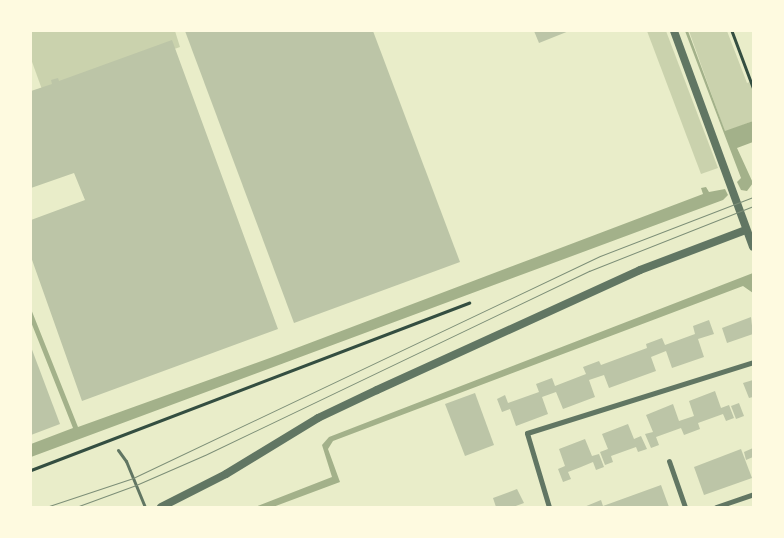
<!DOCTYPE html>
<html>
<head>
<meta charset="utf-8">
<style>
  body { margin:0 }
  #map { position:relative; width:784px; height:538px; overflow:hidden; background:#e9edc9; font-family:Signika,sans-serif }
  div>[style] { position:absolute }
  .green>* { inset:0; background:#cad2ad }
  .water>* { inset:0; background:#a3b18a }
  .building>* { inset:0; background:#bcc5a7 }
  .path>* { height:2.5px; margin:-1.25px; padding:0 1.25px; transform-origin:1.25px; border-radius:1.25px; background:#344e41 }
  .service>* { height:3px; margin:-1.5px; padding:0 1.5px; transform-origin:1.5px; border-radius:1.5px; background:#617663 }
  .minor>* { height:5px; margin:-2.5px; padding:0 2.5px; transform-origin:2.5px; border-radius:2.5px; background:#617663 }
  .tertiary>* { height:8px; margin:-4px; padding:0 4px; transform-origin:4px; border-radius:4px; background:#617663 }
  .tram>* { height:1px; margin:-0.5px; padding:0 0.5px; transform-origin:0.5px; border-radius:0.5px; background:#7c8e77 }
  span { translate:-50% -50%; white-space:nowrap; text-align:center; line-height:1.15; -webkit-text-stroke:4.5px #fefae0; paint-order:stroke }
  .frame { position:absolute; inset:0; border:32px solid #fefae0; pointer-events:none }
</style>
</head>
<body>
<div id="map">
  <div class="green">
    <i style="clip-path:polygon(31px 31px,175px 31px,180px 47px,44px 95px,31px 59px)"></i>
    <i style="clip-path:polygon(647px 31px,666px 31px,718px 168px,701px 174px)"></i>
    <i style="clip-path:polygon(689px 31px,727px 31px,747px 83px,753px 81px,753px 121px,725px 132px)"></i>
  </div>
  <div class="water">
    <i style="clip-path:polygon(685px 31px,688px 31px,725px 131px,753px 121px,753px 142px,737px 148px,753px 183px,747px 191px,741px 190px,737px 182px,741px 178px)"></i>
    <i style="clip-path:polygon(706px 187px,709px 192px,725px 189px,728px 195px,723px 200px,31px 457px,31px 444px,73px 428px,31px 322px,31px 309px,78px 427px,278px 355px,703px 194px,701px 188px)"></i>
    <i style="clip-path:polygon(753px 273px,753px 293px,743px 286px,333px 441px,328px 449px,340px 482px,273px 507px,255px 507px,332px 477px,322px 445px,329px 437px)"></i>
  </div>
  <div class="building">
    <i style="clip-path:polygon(185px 31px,373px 31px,460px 262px,294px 323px)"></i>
    <i style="clip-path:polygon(534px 31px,569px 31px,539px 43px)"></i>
    <i style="clip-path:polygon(172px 40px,278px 329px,82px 401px,31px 257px,31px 220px,85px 200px,74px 173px,31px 188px,31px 91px,52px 84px,51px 80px,58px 78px,59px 81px)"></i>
    <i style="clip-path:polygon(751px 317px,753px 334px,727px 343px,722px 328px)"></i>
    <i style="clip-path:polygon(709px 320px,714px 334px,698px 339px,704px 357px,672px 368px,666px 351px,651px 357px,656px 371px,609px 388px,604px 375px,589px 380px,595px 397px,563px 409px,556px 392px,542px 397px,548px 414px,516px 426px,510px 409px,502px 412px,497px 399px,505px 395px,508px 403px,539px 392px,536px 384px,552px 378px,555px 386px,586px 374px,583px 367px,599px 361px,601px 365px,647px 348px,646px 344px,662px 338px,665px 345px,695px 334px,693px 326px)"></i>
    <i style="clip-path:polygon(31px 347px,60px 424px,31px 435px)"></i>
    <i style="clip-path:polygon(753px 380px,753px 397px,749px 398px,743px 383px)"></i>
    <i style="clip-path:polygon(715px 391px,721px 408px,729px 405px,734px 418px,726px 421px,723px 414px,698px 423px,700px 429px,684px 435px,681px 428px,656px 437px,659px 445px,651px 448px,645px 434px,653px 432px,646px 415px,673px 404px,679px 421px,694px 416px,689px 401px)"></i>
    <i style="clip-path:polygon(475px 393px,494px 445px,465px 456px,445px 404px)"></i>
    <i style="clip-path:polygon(739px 403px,744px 416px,736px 419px,731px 406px)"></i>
    <i style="clip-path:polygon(628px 424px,634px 439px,641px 436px,647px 449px,638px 452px,636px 447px,611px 456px,613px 462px,605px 465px,600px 452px,608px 449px,602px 434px)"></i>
    <i style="clip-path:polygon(585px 439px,592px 456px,599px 454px,604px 467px,596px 470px,593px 462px,581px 467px,568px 472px,571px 479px,563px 482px,558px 469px,565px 466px,559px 449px)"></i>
    <i style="clip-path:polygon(753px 448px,753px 457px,746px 460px,744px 452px)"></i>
    <i style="clip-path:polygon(741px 449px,752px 478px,704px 495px,694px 467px)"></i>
    <i style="clip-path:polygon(661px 485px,669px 507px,584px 507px,601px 500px,603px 506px)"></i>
    <i style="clip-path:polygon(517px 489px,524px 503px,513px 507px,496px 507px,493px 498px)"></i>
  </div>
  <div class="path">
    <i style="left:732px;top:31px;width:60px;rotate:69.4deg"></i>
    <i style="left:31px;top:470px;width:469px;rotate:-20.9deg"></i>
  </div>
  <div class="service">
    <i style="left:118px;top:450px;width:14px;rotate:54deg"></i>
    <i style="left:126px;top:461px;width:50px;rotate:67.6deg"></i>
  </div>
  <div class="minor">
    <i style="left:669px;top:461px;width:49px;rotate:70.8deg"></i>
    <i style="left:549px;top:507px;width:77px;rotate:-106.6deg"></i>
    <i style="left:527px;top:433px;width:237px;rotate:-17.4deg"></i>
    <i style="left:716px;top:507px;width:39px;rotate:-19deg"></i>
  </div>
  <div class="tertiary">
    <i style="left:674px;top:31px;width:230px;rotate:69.9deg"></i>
    <i style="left:161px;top:507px;width:73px;rotate:-26.9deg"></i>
    <i style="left:226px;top:474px;width:108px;rotate:-31.3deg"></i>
    <i style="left:318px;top:418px;width:65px;rotate:-25.4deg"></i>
    <i style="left:377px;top:390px;width:289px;rotate:-24.5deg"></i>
    <i style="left:640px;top:270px;width:113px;rotate:-20.7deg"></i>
  </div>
  <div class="tram">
    <i style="left:46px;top:507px;width:92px;rotate:-18.4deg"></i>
    <i style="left:133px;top:478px;width:517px;rotate:-25.43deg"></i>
    <i style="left:600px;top:256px;width:164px;rotate:-21.1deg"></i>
    <i style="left:76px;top:507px;width:64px;rotate:-20.1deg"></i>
    <i style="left:136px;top:485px;width:77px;rotate:-23.6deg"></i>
    <i style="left:207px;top:454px;width:424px;rotate:-25.6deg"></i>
    <i style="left:589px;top:271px;width:176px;rotate:-21.6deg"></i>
  </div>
  <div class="frame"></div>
</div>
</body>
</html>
